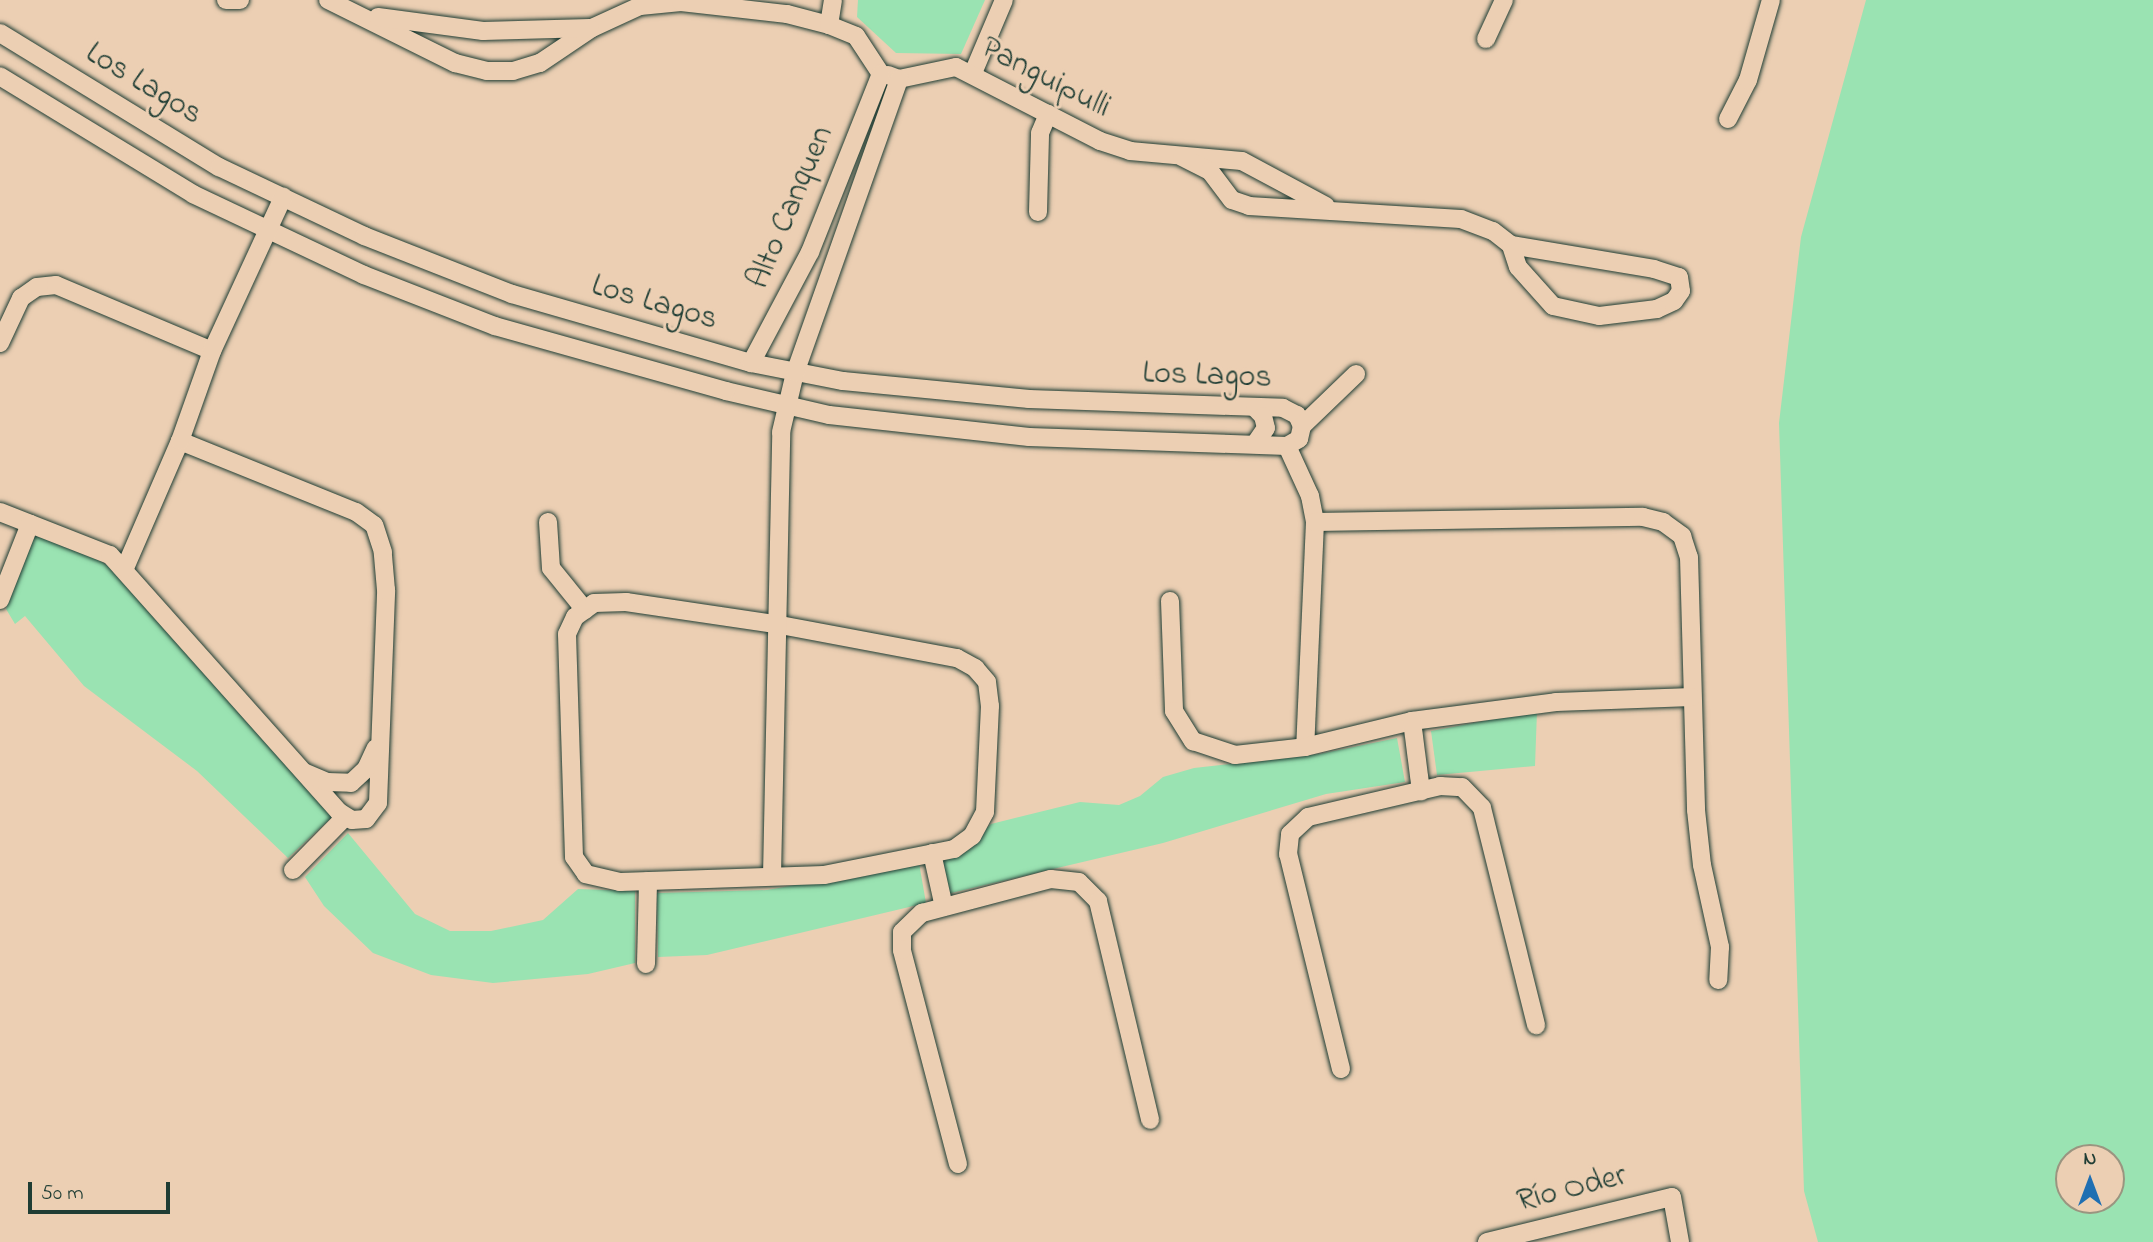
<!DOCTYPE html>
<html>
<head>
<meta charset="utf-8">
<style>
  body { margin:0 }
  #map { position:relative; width:2153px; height:1242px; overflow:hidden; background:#eccfb3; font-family:"Indie Flower",sans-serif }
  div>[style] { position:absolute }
  .green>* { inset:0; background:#9ae3b2 }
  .roads { filter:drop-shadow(0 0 2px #1f3d34) drop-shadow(0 0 2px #1f3d34) }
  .street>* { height:18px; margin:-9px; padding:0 9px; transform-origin:9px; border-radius:9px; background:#eccfb3 }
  span { translate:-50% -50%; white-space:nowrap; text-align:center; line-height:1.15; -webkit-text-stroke:6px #eccfb3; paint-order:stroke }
  .street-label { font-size:32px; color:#1f3d34 }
  .north { position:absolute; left:2055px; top:1144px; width:70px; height:70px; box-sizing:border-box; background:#eccfb3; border:2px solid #9a9580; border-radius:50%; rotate:0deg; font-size:19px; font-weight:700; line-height:28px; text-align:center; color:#1f3d34 }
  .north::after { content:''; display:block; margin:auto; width:24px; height:32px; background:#1f6fb2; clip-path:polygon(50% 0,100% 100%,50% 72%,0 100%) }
  .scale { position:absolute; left:28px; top:1182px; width:142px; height:32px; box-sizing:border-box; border:4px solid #1f3d34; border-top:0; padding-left:9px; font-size:21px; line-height:24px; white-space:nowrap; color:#1f3d34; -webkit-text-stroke:5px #eccfb3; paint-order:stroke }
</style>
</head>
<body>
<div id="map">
  <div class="green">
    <i style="clip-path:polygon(858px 0,985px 0,961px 54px,896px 53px,857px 17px)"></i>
    <i style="clip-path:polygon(evenodd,1866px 0,2153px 0,2153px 1242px,1818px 1242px,1804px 1191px,1779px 423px,1801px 237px,1866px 0,2069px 1158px,2111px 1158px,2111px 1200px,2069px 1200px,2069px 1158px)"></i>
    <i style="clip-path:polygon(34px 533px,93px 556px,114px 570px,334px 815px,288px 858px,197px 771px,84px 686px,25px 616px,15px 624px,6px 609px)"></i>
    <i style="clip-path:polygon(1537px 711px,1535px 766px,1437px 775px,1431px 731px)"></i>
    <i style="clip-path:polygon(1397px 738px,1405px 782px,1326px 794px,1163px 843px,947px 894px,940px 861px,961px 853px,991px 824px,1080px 802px,1119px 805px,1140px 796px,1163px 777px,1194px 768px,1319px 754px)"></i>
    <i style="clip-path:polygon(348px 833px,415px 914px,450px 931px,491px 931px,543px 920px,578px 889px,635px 891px,635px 963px,588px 974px,493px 983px,431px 975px,373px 953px,324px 906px,305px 877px)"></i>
    <i style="clip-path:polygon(919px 863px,926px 903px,707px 955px,658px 957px,657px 893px,767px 890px)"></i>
  </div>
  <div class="roads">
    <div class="street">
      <i style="left:226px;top:0;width:14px"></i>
      <i style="left:328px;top:0;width:142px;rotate:26.4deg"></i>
      <i style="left:455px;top:63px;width:33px;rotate:14deg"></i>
      <i style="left:487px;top:71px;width:26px"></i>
      <i style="left:513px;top:71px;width:28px;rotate:-17deg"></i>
      <i style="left:540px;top:63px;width:63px;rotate:-33.9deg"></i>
      <i style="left:592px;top:28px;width:53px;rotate:-24.6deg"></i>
      <i style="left:640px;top:6px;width:41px;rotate:-5.6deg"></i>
      <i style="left:681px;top:2px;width:107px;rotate:6.5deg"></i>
      <i style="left:787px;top:14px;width:43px;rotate:14.7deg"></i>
      <i style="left:829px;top:25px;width:29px;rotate:22deg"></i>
      <i style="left:856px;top:36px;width:45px;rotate:56.7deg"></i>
      <i style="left:378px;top:17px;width:106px;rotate:7.6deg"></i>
      <i style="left:483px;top:31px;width:107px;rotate:-1.6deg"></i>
      <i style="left:829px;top:25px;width:25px;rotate:-81deg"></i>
      <i style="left:0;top:33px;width:257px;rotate:31.5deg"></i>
      <i style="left:219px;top:167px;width:161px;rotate:25.4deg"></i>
      <i style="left:364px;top:236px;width:159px;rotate:21.4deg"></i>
      <i style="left:512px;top:294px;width:249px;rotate:16.1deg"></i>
      <i style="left:751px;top:363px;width:94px;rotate:11.1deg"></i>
      <i style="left:843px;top:381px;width:187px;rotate:5.5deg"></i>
      <i style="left:1029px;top:399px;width:254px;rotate:2deg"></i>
      <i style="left:1283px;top:408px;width:16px;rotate:27deg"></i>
      <i style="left:1297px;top:415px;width:12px;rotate:66deg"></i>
      <i style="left:1302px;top:426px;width:13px;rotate:103deg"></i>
      <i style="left:1299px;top:439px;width:14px;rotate:150deg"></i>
      <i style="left:1287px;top:446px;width:258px;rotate:-178deg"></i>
      <i style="left:1029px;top:437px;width:201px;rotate:-173.7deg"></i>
      <i style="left:829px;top:415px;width:106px;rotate:-166.9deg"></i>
      <i style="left:726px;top:391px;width:240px;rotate:-164.3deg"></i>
      <i style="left:495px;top:326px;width:141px;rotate:-158.7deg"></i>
      <i style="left:364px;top:275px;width:189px;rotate:-154.7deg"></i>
      <i style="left:193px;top:194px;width:226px;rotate:-148.6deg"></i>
      <i style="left:1486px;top:39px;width:43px;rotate:-65.2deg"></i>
      <i style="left:973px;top:73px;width:79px;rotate:-67deg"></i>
      <i style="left:888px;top:75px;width:12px;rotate:20deg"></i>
      <i style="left:899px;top:79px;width:58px;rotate:-11.9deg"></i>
      <i style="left:956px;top:67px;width:162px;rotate:27.2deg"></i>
      <i style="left:1100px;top:141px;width:32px;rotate:18deg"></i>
      <i style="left:1130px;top:151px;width:112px;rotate:5.1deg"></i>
      <i style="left:1242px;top:161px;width:95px;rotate:28.2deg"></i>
      <i style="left:1728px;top:119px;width:44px;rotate:-62.9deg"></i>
      <i style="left:1748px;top:80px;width:83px;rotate:-74deg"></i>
      <i style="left:1182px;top:157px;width:31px;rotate:27deg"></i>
      <i style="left:1210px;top:171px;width:36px;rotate:53deg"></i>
      <i style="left:1232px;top:200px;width:18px;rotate:19deg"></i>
      <i style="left:1249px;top:206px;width:212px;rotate:3.5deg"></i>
      <i style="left:1461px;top:219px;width:34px;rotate:21deg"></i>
      <i style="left:1493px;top:231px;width:23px;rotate:38deg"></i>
      <i style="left:1511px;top:245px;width:145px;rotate:9.5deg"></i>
      <i style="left:1654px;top:269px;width:26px;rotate:18deg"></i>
      <i style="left:1679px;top:277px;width:14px;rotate:82deg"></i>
      <i style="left:1681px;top:291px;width:12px;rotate:125deg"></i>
      <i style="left:1674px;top:301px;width:19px;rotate:155deg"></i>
      <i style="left:1657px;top:309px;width:58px;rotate:173.1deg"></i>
      <i style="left:1599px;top:316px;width:47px;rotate:-167.7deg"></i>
      <i style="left:1553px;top:306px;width:52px;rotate:-131.9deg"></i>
      <i style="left:1518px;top:267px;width:23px;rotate:-108deg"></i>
      <i style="left:1038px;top:212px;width:79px;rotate:-88.5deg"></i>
      <i style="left:1040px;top:133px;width:21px;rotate:-67deg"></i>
      <i style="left:0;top:343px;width:50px;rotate:-65deg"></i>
      <i style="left:21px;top:298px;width:19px;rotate:-35deg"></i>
      <i style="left:37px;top:287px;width:19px;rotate:-6deg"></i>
      <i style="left:56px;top:285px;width:169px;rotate:22.9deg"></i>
      <i style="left:751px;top:363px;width:126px;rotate:-62deg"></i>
      <i style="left:810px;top:252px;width:192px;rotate:-68.3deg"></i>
      <i style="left:1255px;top:408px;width:11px;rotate:45deg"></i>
      <i style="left:1263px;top:416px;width:12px;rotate:76deg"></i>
      <i style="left:1266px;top:428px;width:19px;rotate:125deg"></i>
      <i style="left:1302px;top:426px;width:75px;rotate:-43.9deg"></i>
      <i style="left:1287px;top:446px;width:55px;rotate:65.3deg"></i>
      <i style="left:1310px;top:496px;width:26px;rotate:79deg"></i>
      <i style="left:1315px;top:522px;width:225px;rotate:92.5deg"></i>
      <i style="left:0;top:512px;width:118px;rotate:21.4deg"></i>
      <i style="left:110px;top:555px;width:344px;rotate:48.3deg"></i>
      <i style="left:339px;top:812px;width:15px;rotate:32deg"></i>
      <i style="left:352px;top:820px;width:14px;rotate:-4deg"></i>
      <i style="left:366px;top:819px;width:20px;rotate:-53deg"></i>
      <i style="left:378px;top:803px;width:213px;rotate:-87.8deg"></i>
      <i style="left:386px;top:590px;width:38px;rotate:-95deg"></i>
      <i style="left:383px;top:552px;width:28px;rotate:-108deg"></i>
      <i style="left:374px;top:525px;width:22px;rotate:-144deg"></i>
      <i style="left:356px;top:512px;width:190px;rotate:-158deg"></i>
      <i style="left:548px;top:522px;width:46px;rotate:86.3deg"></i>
      <i style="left:551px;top:568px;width:54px;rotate:51deg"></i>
      <i style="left:1315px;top:522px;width:328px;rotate:-0.9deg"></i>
      <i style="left:1643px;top:517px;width:21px;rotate:14deg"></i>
      <i style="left:1663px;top:522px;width:24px;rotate:36deg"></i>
      <i style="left:1682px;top:536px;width:22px;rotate:72deg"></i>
      <i style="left:1689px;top:557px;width:253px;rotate:88.4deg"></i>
      <i style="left:1696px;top:810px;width:55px;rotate:83.8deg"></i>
      <i style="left:1702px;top:865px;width:84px;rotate:77.6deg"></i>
      <i style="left:1720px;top:947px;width:33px;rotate:93deg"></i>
      <i style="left:125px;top:568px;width:138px;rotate:-66.6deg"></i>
      <i style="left:180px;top:441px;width:96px;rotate:-70.4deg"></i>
      <i style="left:212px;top:351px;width:170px;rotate:-65.2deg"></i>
      <i style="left:0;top:600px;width:82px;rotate:-68.5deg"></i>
      <i style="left:1170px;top:601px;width:110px;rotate:87.9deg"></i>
      <i style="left:1174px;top:711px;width:36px;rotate:58deg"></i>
      <i style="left:1193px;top:741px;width:44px;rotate:18.4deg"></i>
      <i style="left:1235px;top:755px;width:70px;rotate:-6.5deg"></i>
      <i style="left:1305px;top:747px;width:110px;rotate:-13.7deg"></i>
      <i style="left:1412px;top:721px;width:145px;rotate:-7.5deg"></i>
      <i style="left:1556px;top:702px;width:136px;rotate:-2.1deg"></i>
      <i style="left:626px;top:602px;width:151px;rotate:8.4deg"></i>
      <i style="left:775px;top:624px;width:185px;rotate:10.6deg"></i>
      <i style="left:957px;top:658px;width:21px;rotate:29deg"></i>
      <i style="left:975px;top:668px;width:18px;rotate:49deg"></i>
      <i style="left:987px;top:682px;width:24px;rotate:83deg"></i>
      <i style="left:990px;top:706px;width:106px;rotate:92.7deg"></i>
      <i style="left:985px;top:812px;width:27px;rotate:118deg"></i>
      <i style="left:972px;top:836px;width:22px;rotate:144deg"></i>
      <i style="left:954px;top:849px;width:133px;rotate:168.7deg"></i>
      <i style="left:824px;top:875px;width:204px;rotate:178deg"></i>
      <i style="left:620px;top:882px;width:35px;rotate:-167deg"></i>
      <i style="left:586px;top:874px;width:21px;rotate:-125deg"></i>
      <i style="left:574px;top:857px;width:223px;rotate:-91.8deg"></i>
      <i style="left:567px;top:634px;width:19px;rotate:-65deg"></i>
      <i style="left:575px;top:617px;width:24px;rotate:-36deg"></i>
      <i style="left:594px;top:603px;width:32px;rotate:-2deg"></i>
      <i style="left:1412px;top:721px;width:71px;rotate:82.7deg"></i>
      <i style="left:306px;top:773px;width:23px;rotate:23deg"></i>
      <i style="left:327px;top:782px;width:24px;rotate:2deg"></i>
      <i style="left:351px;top:783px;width:21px;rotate:-43deg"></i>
      <i style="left:366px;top:769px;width:23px;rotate:-65deg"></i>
      <i style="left:932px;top:853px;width:55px;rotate:77.5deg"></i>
      <i style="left:293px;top:870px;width:74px;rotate:-45.5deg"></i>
      <i style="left:772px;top:876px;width:444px;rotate:-88.8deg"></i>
      <i style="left:781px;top:432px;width:61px;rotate:-76.7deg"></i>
      <i style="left:795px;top:373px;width:312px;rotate:-70.5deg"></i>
      <i style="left:646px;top:964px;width:83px;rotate:-88.6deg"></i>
      <i style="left:1341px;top:1069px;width:221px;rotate:-103.8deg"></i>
      <i style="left:1288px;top:854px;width:20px;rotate:-84deg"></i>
      <i style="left:1290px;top:834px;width:25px;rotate:-43deg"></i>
      <i style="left:1308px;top:817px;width:136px;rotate:-13.2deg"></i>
      <i style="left:1440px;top:786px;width:22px;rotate:3deg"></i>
      <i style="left:1462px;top:787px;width:29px;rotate:46deg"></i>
      <i style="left:1482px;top:808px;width:224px;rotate:76deg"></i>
      <i style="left:958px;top:1164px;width:221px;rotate:-104.7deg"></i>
      <i style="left:902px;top:950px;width:18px;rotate:-90deg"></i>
      <i style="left:902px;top:932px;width:28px;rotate:-44deg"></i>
      <i style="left:922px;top:913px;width:133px;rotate:-14.8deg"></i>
      <i style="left:1051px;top:879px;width:28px;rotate:6deg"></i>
      <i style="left:1079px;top:882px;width:27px;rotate:45deg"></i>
      <i style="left:1098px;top:901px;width:225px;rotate:76.6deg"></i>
      <i style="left:1487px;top:1242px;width:190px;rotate:-13.7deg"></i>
      <i style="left:1672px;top:1197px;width:46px;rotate:79.9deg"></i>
    </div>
  </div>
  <div class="street-label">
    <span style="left:1045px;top:79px;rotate:27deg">Panguipulli</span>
    <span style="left:143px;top:85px;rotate:31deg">Los Lagos</span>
    <span style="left:792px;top:208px;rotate:-67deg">Alto Canquen</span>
    <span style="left:654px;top:304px;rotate:16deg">Los Lagos</span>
    <span style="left:1207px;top:377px;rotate:2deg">Los Lagos</span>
    <span style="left:1572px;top:1190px;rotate:-14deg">Río Oder</span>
  </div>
  <div class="north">N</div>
  <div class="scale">50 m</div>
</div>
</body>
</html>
